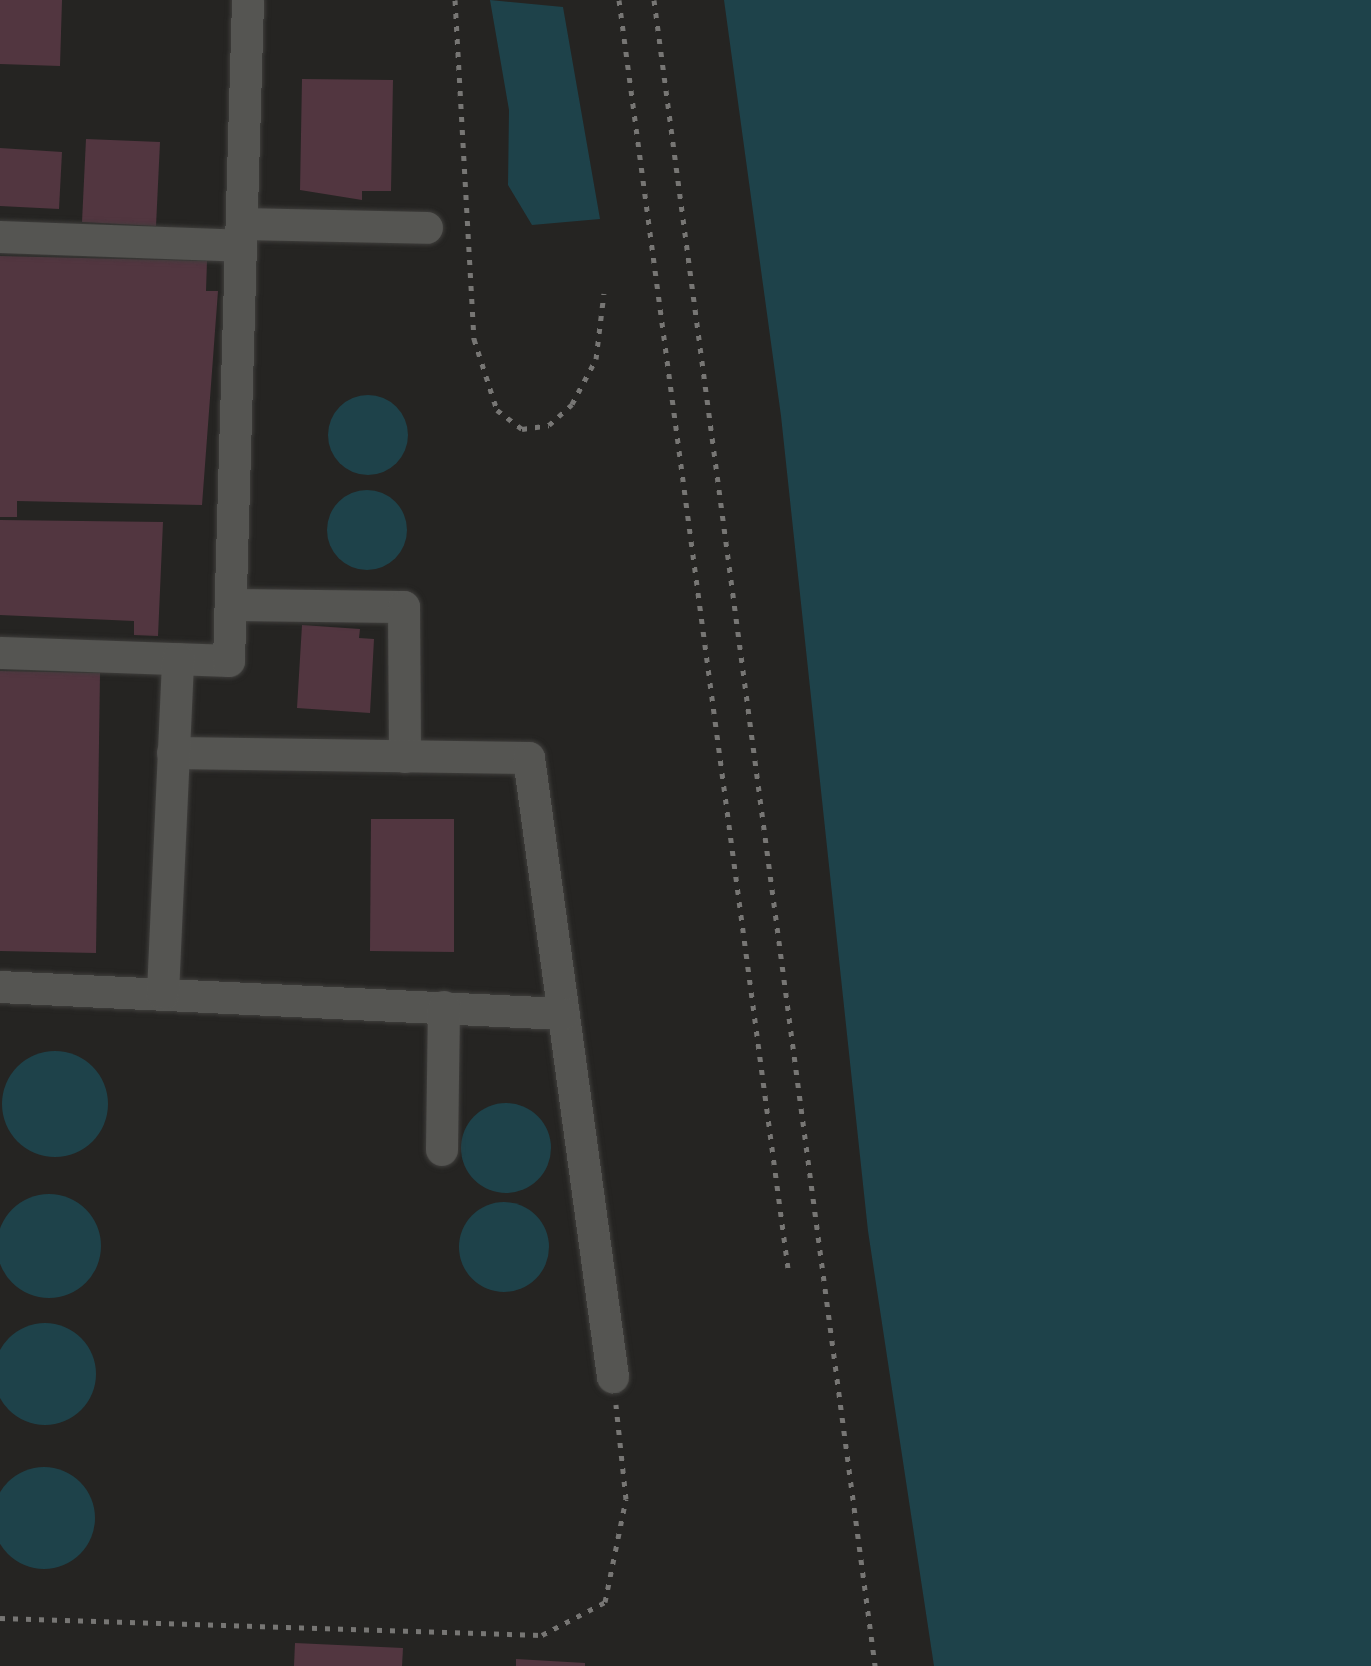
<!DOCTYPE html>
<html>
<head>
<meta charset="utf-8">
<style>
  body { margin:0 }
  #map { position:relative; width:1371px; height:1666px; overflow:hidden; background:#252422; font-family:"Times New Roman",serif }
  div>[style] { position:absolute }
  .water>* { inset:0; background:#1e424a }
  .round { border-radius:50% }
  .building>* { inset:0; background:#523640 }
  .path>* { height:5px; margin-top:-2.5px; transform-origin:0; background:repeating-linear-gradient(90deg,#777674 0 5px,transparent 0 13px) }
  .roads { filter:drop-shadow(0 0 2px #3f3e3c) drop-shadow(0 0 2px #3f3e3c) }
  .minor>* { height:32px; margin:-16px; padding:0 16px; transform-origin:16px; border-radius:16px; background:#555552 }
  span { translate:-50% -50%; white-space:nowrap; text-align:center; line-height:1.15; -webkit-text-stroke:10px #252422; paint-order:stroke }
</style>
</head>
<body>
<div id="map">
  <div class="water">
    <i style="clip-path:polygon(490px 0,563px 7px,600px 219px,532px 225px,508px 185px,509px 110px)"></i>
    <i style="clip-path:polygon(724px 0,1371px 0,1371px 1666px,934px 1666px,868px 1231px,781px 416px)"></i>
    <i class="round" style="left:328px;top:395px;width:80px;height:80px"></i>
    <i class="round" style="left:327px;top:490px;width:80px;height:80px"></i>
    <i class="round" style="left:2px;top:1051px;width:106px;height:106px"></i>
    <i class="round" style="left:461px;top:1103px;width:90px;height:90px"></i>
    <i class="round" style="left:-3px;top:1194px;width:104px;height:104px"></i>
    <i class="round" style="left:459px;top:1202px;width:90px;height:90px"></i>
    <i class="round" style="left:-6px;top:1323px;width:102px;height:102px"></i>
    <i class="round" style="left:-7px;top:1467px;width:102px;height:102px"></i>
  </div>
  <div class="building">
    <i style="clip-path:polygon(0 0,62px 0,60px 66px,0 64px)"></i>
    <i style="clip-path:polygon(302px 79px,393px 80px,391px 191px,362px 191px,362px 200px,300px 190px)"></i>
    <i style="clip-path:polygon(86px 139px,160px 142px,156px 226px,82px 222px)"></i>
    <i style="clip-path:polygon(0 148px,62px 152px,59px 209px,0 206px)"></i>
    <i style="clip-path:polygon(0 256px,207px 261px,206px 291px,218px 291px,202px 505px,17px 501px,17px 517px,0 517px)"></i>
    <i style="clip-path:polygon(0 520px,163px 522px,158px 636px,134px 635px,134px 621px,0 615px)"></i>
    <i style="clip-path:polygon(302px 625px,360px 629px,359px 638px,374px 639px,370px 713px,297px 708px)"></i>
    <i style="clip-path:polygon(0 671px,100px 673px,96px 953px,0 951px)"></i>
    <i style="clip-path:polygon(371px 819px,454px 819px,454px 952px,370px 951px)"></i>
    <i style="clip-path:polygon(295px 1643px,403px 1648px,402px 1666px,294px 1666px)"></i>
    <i style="clip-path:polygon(516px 1659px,585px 1663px,585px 1666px,516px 1666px)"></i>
  </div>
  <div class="path">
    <i style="left:455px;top:0;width:340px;rotate:86.8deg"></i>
    <i style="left:474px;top:339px;width:75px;rotate:72.1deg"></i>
    <i style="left:497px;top:410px;width:31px;rotate:37deg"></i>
    <i style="left:522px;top:429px;width:27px;rotate:-8deg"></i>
    <i style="left:549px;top:425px;width:31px;rotate:-42deg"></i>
    <i style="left:572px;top:404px;width:51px;rotate:-61.9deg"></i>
    <i style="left:596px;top:359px;width:66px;rotate:-83.1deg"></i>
    <i style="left:619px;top:0;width:1279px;rotate:82.41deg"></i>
    <i style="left:654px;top:0;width:1681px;rotate:82.44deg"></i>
    <i style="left:0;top:1618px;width:542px;rotate:1.8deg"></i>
    <i style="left:542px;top:1635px;width:71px;rotate:-27.6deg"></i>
    <i style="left:605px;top:1602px;width:105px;rotate:-78.5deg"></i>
    <i style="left:626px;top:1499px;width:95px;rotate:-96.1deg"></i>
  </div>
  <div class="roads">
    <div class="minor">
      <i style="left:242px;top:224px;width:185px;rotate:1.2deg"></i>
      <i style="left:0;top:237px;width:241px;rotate:2.1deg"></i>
      <i style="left:231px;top:605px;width:173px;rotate:0.7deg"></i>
      <i style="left:404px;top:607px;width:150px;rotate:89.6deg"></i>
      <i style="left:0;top:653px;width:229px;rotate:2deg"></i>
      <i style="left:229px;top:661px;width:661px;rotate:-88.35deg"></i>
      <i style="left:173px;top:753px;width:356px;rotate:0.8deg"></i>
      <i style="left:529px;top:758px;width:625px;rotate:82.27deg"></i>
      <i style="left:0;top:987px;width:564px;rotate:2.75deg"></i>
      <i style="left:163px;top:993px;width:334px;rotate:-87.4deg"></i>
      <i style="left:442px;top:1150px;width:143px;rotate:-89.2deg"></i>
    </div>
  </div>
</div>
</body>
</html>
